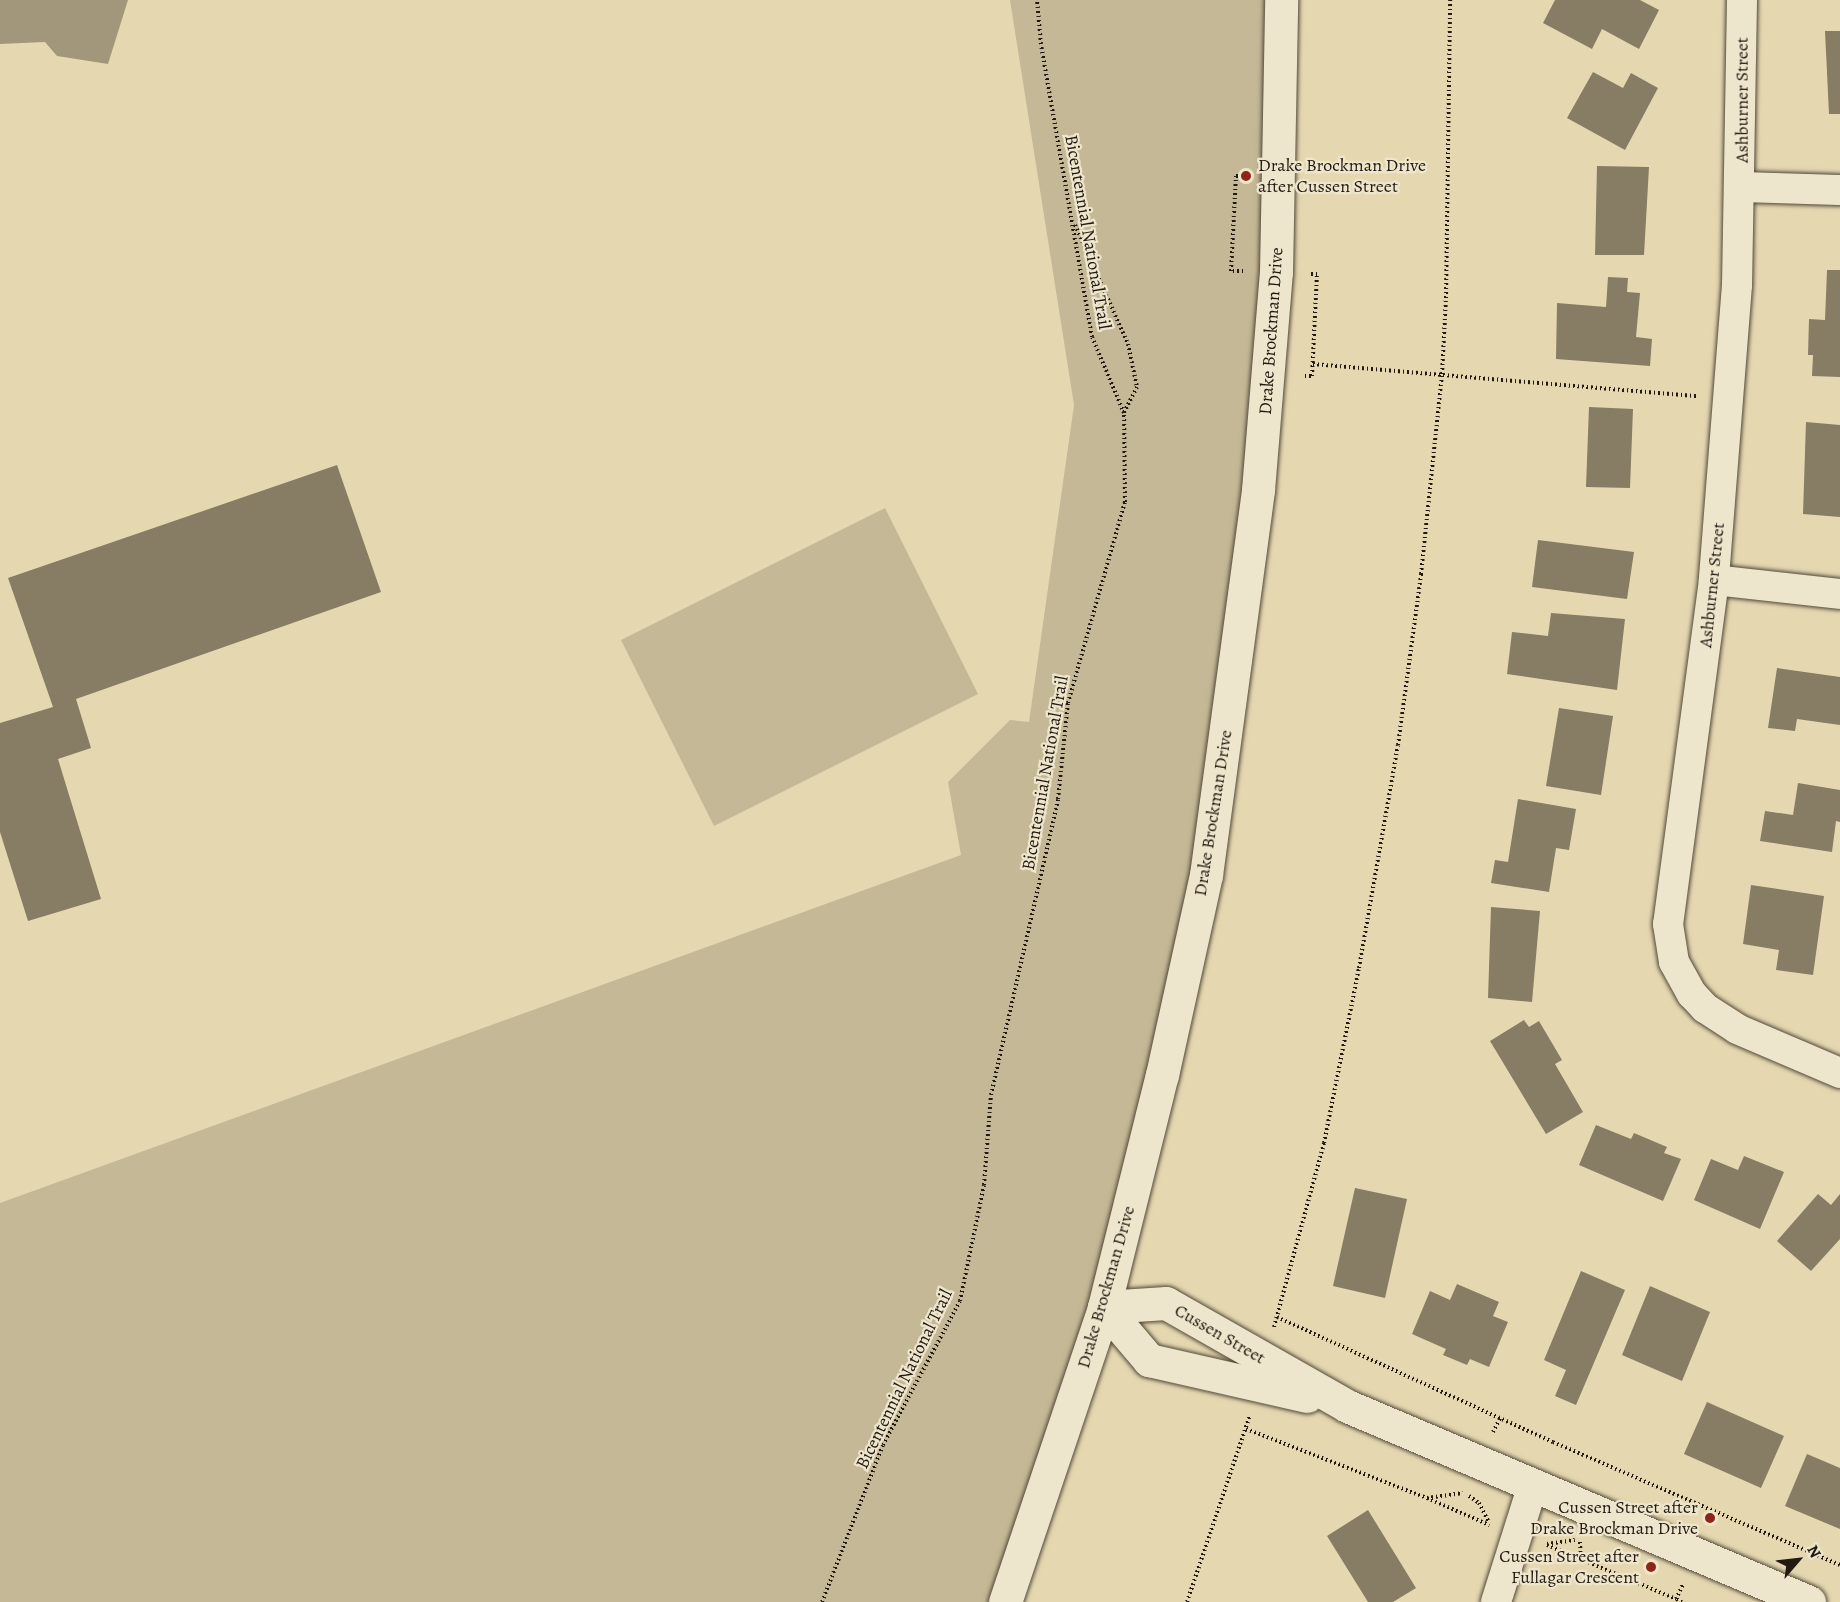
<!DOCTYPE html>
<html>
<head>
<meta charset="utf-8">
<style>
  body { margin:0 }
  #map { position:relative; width:1840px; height:1602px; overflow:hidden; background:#e5d8b1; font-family:Alegreya,serif }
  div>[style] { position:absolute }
  .green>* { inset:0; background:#c4b896 }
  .water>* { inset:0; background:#a3977b }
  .building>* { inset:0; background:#877c64 }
  .path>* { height:4px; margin-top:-2px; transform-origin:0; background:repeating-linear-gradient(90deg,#221911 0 1.5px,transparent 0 4.5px) }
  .roads { filter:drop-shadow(0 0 2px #534939) drop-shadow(0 0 2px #534939) }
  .minor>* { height:30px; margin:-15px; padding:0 15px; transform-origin:15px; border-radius:15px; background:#eee6cc }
  .tertiary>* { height:33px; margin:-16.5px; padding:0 16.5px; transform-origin:16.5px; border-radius:16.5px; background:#eee6cc }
  .secondary>* { height:33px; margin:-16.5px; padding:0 16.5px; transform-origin:16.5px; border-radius:16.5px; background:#eee6cc }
  .dots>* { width:16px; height:16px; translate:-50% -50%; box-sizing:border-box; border:3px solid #eee6cc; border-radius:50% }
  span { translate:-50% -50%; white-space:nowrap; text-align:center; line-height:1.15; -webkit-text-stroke:4.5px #eee6cc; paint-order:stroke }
  .street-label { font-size:18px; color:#221911 }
  .poi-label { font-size:18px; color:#221911 }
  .left { translate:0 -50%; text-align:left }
  .right { translate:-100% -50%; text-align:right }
  .north { position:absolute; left:1768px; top:1530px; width:60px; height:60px; -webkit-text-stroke:4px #eee6cc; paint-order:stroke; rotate:62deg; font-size:16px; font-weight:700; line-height:24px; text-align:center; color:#221911 }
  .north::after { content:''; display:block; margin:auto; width:21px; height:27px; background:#221911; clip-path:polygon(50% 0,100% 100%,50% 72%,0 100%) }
</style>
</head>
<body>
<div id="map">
  <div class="green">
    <i style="clip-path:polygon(1010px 0,1281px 0,1276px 272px,1162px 1075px,1005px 1602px,0 1602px,0 1203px,961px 855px,948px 782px,1010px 720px,1029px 722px,1074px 405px)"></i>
    <i style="clip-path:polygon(885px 508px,978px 694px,714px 826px,621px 640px)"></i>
  </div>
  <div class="water">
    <i style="clip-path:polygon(0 0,128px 0,108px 64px,57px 56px,45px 42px,0 44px)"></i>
  </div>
  <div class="building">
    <i style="clip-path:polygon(1555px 0,1640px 0,1659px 10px,1639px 49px,1602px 29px,1592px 49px,1543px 23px)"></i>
    <i style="clip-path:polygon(1825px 31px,1840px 31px,1840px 114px,1829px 114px)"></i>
    <i style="clip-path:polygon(1593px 72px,1623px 88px,1631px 73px,1658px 88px,1625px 150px,1567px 118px)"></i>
    <i style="clip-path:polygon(1597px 166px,1649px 167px,1644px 255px,1595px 255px)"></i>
    <i style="clip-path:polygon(1827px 270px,1840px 270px,1840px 377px,1812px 376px,1813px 355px,1808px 355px,1809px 319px,1825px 320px)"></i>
    <i style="clip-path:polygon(1608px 277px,1628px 278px,1627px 292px,1640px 293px,1636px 337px,1652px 339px,1650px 366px,1556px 359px,1557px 303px,1606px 307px)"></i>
    <i style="clip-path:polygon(1589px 407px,1633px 409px,1630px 488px,1586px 487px)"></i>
    <i style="clip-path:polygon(1806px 422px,1840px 425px,1840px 517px,1803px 514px)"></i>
    <i style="clip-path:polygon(337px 465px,381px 592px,76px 699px,91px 748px,58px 759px,101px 899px,28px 921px,0 832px,0 723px,53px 707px,8px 578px)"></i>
    <i style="clip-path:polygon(1538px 540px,1634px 552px,1627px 599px,1532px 587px)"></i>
    <i style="clip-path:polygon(1551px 613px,1625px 619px,1617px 690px,1507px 674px,1512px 632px,1548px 636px)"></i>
    <i style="clip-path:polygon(1777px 668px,1840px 677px,1840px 725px,1797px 719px,1795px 731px,1768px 728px)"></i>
    <i style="clip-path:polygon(1559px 708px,1613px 716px,1601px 795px,1546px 786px)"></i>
    <i style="clip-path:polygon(1798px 783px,1840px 790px,1840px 822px,1836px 821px,1832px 852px,1760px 841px,1765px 811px,1793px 815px)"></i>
    <i style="clip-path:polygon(1518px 799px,1576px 809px,1569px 850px,1556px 848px,1549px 892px,1491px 883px,1495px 860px,1508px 862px)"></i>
    <i style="clip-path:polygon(1751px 885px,1824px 896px,1813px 975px,1776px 970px,1779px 950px,1743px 944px)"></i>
    <i style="clip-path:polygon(1491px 907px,1540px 911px,1532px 1002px,1488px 998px)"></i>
    <i style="clip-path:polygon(1524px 1020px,1529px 1027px,1539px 1021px,1562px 1060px,1555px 1064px,1583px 1112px,1546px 1134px,1490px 1041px)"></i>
    <i style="clip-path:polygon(1596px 1125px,1631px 1139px,1634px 1133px,1667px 1147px,1664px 1153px,1681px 1159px,1663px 1201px,1579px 1165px)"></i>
    <i style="clip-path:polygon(1744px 1156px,1784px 1172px,1760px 1229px,1694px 1200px,1711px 1159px,1738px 1170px)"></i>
    <i style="clip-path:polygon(1355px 1188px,1407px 1199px,1385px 1298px,1333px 1286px)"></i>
    <i style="clip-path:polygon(1818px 1194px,1831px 1205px,1840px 1194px,1840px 1239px,1811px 1271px,1777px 1241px)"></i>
    <i style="clip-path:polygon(1581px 1271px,1625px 1290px,1576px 1405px,1555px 1396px,1566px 1370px,1544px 1360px)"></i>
    <i style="clip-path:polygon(1457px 1284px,1499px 1302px,1493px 1316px,1508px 1322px,1489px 1367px,1470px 1359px,1467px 1365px,1443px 1355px,1446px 1349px,1412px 1334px,1430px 1291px,1450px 1300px)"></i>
    <i style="clip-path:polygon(1650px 1286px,1710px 1312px,1682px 1381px,1622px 1355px)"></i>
    <i style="clip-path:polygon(1707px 1402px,1784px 1436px,1761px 1488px,1684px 1454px)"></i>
    <i style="clip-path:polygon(1807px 1454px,1840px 1468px,1840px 1529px,1785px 1506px)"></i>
    <i style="clip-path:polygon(1368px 1510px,1416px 1588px,1393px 1602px,1368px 1602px,1327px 1536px)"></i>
  </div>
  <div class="path">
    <i style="left:1075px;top:225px;width:130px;rotate:66deg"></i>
    <i style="left:1128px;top:344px;width:44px;rotate:78.2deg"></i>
    <i style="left:1137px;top:387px;width:29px;rotate:117deg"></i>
    <i style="left:1243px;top:271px;width:12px;rotate:180deg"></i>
    <i style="left:1231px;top:271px;width:95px;rotate:-87deg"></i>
    <i style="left:1236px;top:176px;width:9px"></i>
    <i style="left:1313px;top:364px;width:386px;rotate:4.8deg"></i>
    <i style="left:1305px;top:376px;width:7px"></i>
    <i style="left:1312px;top:376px;width:102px;rotate:-87.2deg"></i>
    <i style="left:1317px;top:274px;width:9px;rotate:180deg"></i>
    <i style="left:1277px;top:1317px;width:303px;rotate:24.4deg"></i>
    <i style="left:1553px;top:1442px;width:312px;rotate:23.2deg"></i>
    <i style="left:1274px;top:1327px;width:191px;rotate:-74.8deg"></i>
    <i style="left:1324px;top:1143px;width:178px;rotate:-78.7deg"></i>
    <i style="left:1359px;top:968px;width:226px;rotate:-80.1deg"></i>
    <i style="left:1398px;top:745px;width:173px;rotate:-82.3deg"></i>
    <i style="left:1421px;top:574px;width:201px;rotate:-84deg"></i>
    <i style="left:1442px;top:374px;width:76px;rotate:-87deg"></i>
    <i style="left:1446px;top:298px;width:298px;rotate:-89.2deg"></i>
    <i style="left:1246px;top:1429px;width:194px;rotate:20.9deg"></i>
    <i style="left:1427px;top:1498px;width:36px;rotate:-8deg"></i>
    <i style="left:1493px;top:1432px;width:16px;rotate:-63deg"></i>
    <i style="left:1469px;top:1496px;width:12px;rotate:35deg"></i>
    <i style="left:1479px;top:1503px;width:20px;rotate:63deg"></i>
    <i style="left:1427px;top:1498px;width:68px;rotate:23.5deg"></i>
    <i style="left:1580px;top:1542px;width:17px;rotate:87deg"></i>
    <i style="left:1547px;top:1544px;width:28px;rotate:-8deg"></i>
    <i style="left:1547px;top:1545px;width:140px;rotate:22.7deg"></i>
    <i style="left:822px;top:1602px;width:168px;rotate:-68.8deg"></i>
    <i style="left:883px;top:1445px;width:163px;rotate:-61.9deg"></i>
    <i style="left:960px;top:1301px;width:118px;rotate:-78.3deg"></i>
    <i style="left:984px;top:1185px;width:90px;rotate:-85.6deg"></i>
    <i style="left:991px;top:1095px;width:303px;rotate:-77.2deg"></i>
    <i style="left:1058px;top:799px;width:97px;rotate:-84.1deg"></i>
    <i style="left:1068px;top:703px;width:209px;rotate:-74.2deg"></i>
    <i style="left:1125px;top:502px;width:89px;rotate:-90.6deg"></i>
    <i style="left:1124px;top:413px;width:82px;rotate:-112.8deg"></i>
    <i style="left:1092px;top:337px;width:297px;rotate:-99.9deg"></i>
    <i style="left:1041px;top:44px;width:44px;rotate:-95.2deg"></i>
    <i style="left:1187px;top:1602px;width:197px;rotate:-71.4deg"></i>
    <i style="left:1682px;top:1602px;width:7px;rotate:-153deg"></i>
    <i style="left:1676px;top:1599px;width:17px;rotate:-65deg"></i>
  </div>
  <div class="roads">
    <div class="minor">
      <i style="left:1742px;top:0;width:285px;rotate:91deg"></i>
      <i style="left:1737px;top:285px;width:296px;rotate:94.5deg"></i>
      <i style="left:1714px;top:580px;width:347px;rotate:97.6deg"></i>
      <i style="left:1668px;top:924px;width:38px;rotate:81deg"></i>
      <i style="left:1674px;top:962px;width:37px;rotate:61deg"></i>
      <i style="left:1692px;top:994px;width:19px;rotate:47deg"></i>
      <i style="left:1705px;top:1008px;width:38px;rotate:33deg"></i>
      <i style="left:1737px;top:1029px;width:112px;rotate:23.1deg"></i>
      <i style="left:1741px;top:187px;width:99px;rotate:1.7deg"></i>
      <i style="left:1714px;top:580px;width:127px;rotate:6.3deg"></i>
      <i style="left:1496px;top:1602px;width:123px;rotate:-72.5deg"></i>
    </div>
    <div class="tertiary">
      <i style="left:1104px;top:1307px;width:62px;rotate:-3.7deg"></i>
      <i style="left:1166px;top:1303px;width:208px;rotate:29.6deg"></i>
      <i style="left:1347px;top:1406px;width:502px;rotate:22.99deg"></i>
      <i style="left:1104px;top:1307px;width:70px;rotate:49.7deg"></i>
      <i style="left:1149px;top:1360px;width:162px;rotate:12.8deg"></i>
    </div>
    <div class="secondary">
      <i style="left:1005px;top:1602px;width:311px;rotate:-71.4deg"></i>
      <i style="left:1104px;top:1307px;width:239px;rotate:-76deg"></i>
      <i style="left:1162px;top:1075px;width:205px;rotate:-77.6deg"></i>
      <i style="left:1206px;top:875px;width:388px;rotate:-82.3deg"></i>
      <i style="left:1258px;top:490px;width:219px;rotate:-85.3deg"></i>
      <i style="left:1276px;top:272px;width:272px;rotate:-88.9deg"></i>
    </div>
  </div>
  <div class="dots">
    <i style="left:1246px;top:176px;background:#8f2418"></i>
    <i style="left:1710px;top:1518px;background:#8f2418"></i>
    <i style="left:1651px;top:1567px;background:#8f2418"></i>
  </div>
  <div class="street-label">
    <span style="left:1742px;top:100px;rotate:-90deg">Ashburner Street</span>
    <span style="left:1088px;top:232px;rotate:80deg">Bicentennial National Trail</span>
    <span style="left:1271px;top:331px;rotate:-86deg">Drake Brockman Drive</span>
    <span style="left:1712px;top:585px;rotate:-84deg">Ashburner Street</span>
    <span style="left:1045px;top:773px;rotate:-80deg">Bicentennial National Trail</span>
    <span style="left:1213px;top:813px;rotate:-81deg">Drake Brockman Drive</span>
    <span style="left:1106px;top:1287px;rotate:-74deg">Drake Brockman Drive</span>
    <span style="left:1220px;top:1334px;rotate:30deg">Cussen Street</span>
    <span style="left:904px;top:1379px;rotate:-64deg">Bicentennial National Trail</span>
  </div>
  <div class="poi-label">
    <span class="left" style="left:1258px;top:176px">Drake Brockman Drive<br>after Cussen Street</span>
    <span class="right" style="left:1698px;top:1518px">Cussen Street after<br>Drake Brockman Drive</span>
    <span class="right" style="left:1639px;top:1567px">Cussen Street after<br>Fullagar Crescent</span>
  </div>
  <div class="north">N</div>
</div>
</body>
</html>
